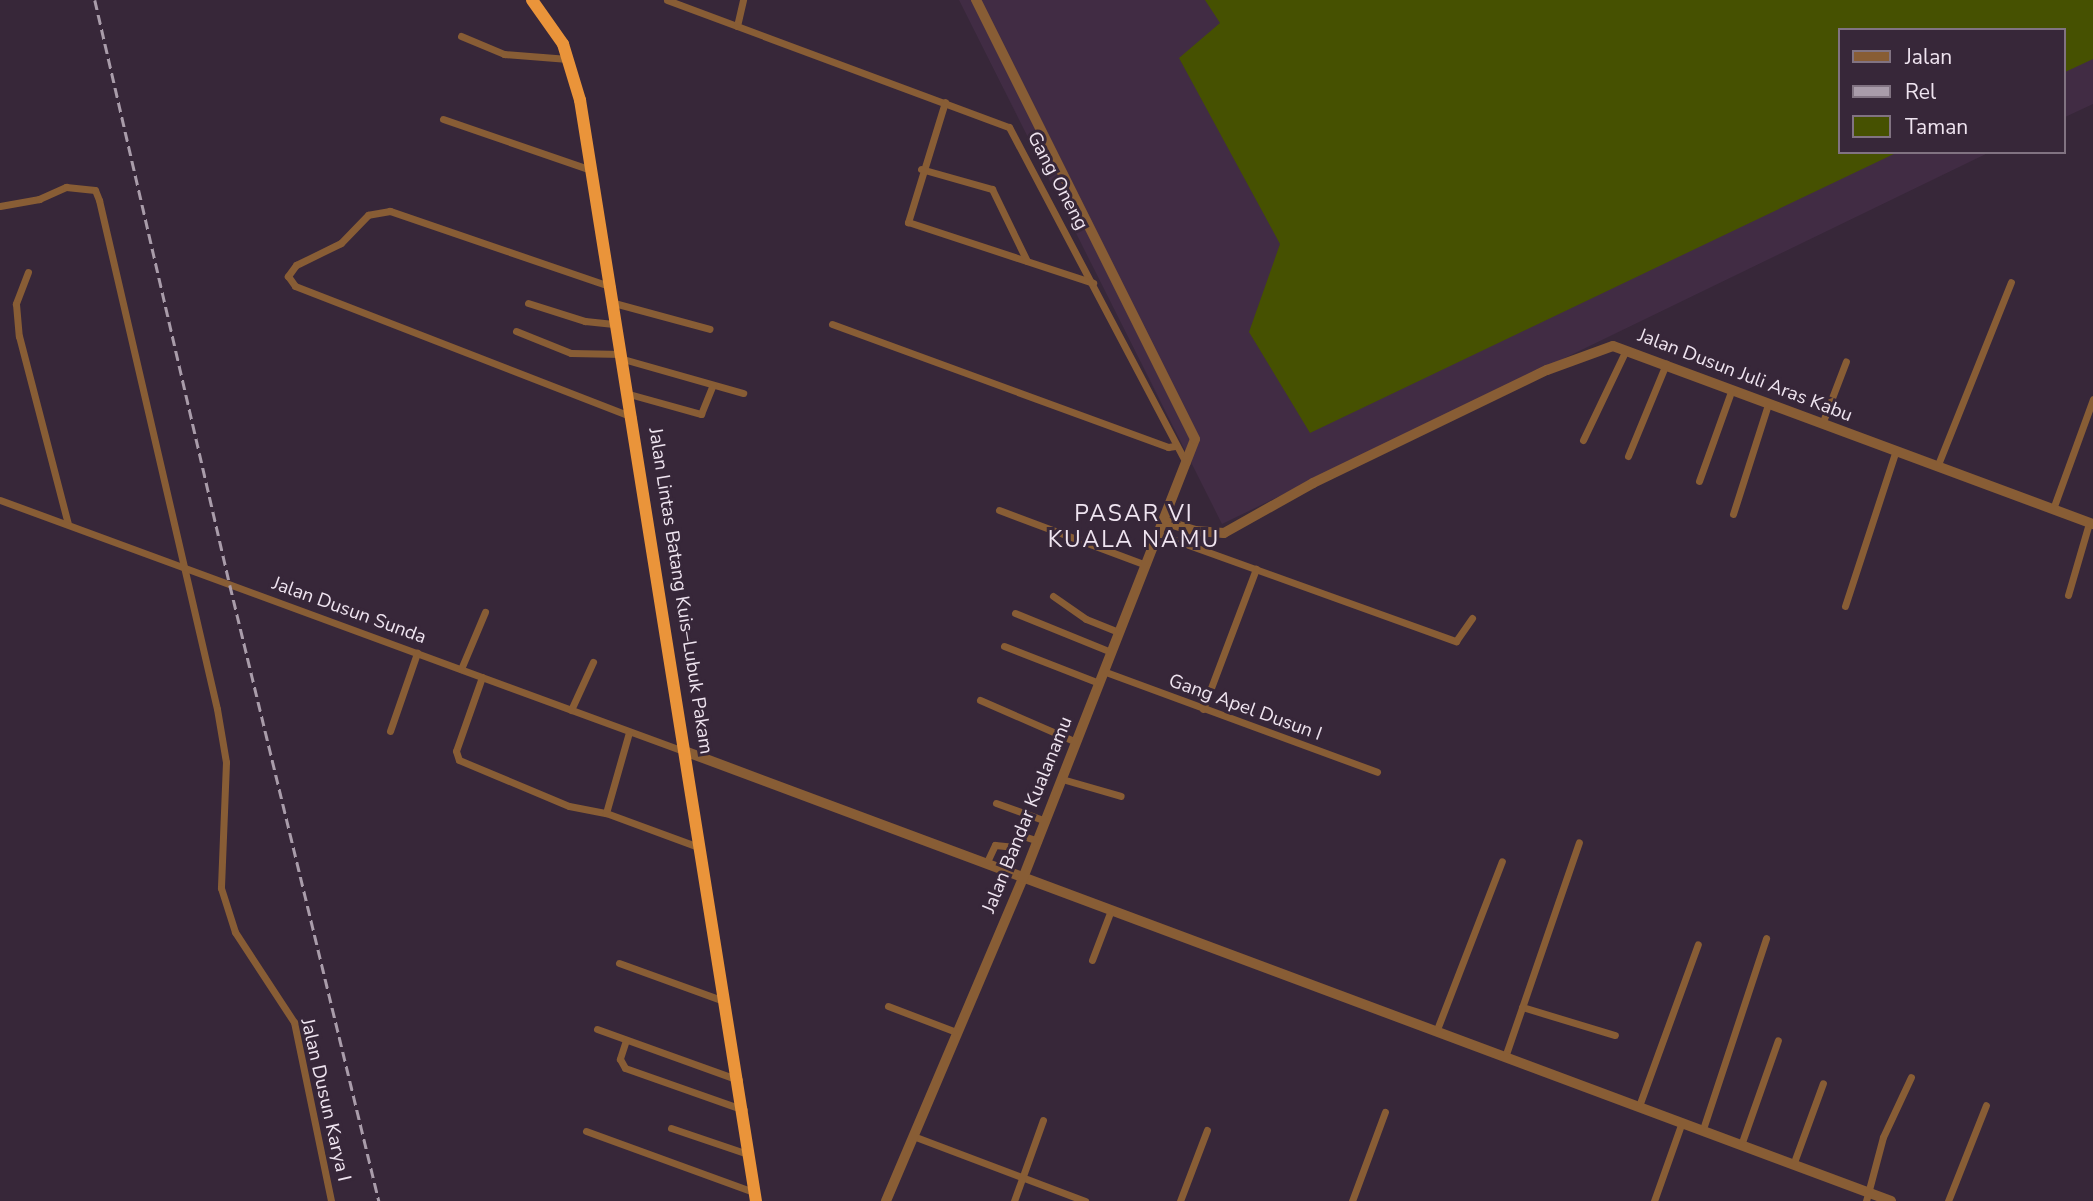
<!DOCTYPE html>
<html>
<head>
<meta charset="utf-8">
<style>
  body { margin:0 }
  #map { position:relative; width:2093px; height:1201px; overflow:hidden; background:#372739; font-family:"Nunito Sans",sans-serif }
  div>[style] { position:absolute }
  .built>* { inset:0; background:#412c44 }
  .green>* { inset:0; background:#465101 }
  .minor>* { height:7px; margin:-3.5px; padding:0 3.5px; transform-origin:3.5px; border-radius:3.5px; background:#885d35 }
  .tertiary>* { height:10px; margin:-5px; padding:0 5px; transform-origin:5px; border-radius:5px; background:#885d35 }
  .trunk>* { height:12px; margin:-6px; padding:0 6px; transform-origin:6px; border-radius:6px; background:#ea943a }
  .rail>* { height:2.5px; margin-top:-1.25px; transform-origin:0; background:repeating-linear-gradient(90deg,#a99caa 0 10px,transparent 0 15px) }
  span { translate:-50% -50%; white-space:nowrap; text-align:center; line-height:1.15; -webkit-text-stroke:6px #372739; paint-order:stroke }
  .street-label { font-size:19px; color:#efe4f0 }
  .quarter-label { font-size:23px; color:#efe4f0; letter-spacing:2px }
  .legend { position:absolute; left:1838px; top:28px; width:228px; height:126px; box-sizing:border-box; background:#372739; border:2px solid #817382; margin:0; padding:9px 12px; list-style:none; font-size:21px; color:#efe4f0 }
  .legend li { display:flex; align-items:center; gap:14px; height:35px }
  .legend b { width:35px; border:2px solid #817382 }
</style>
</head>
<body>
<div id="map">
  <div class="built">
    <i style="clip-path:polygon(959px 0,2093px 0,2093px 104px,2063px 118px,2063px 30px,1839px 30px,1839px 152px,1990px 152px,1222px 524px)"></i>
  </div>
  <div class="green">
    <i style="clip-path:polygon(1205px 0,2093px 0,2093px 59px,2063px 73px,2063px 30px,1839px 30px,1839px 152px,1898px 152px,1310px 433px,1249px 332px,1280px 244px,1179px 58px,1220px 23px)"></i>
  </div>
  <div class="minor">
    <i style="left:667px;top:0;width:365px;rotate:20.4deg"></i>
    <i style="left:1009px;top:127px;width:380px;rotate:62.2deg"></i>
    <i style="left:737px;top:26px;width:27px;rotate:-77deg"></i>
    <i style="left:461px;top:36px;width:47px;rotate:22.7deg"></i>
    <i style="left:504px;top:54px;width:64px;rotate:4.5deg"></i>
    <i style="left:945px;top:102px;width:126px;rotate:107.1deg"></i>
    <i style="left:908px;top:222px;width:195px;rotate:18.2deg"></i>
    <i style="left:443px;top:119px;width:157px;rotate:19deg"></i>
    <i style="left:921px;top:169px;width:74px;rotate:15.7deg"></i>
    <i style="left:992px;top:189px;width:80px;rotate:64.1deg"></i>
    <i style="left:0;top:206px;width:40px;rotate:-10deg"></i>
    <i style="left:39px;top:199px;width:30px;rotate:-24deg"></i>
    <i style="left:66px;top:187px;width:29px;rotate:6deg"></i>
    <i style="left:95px;top:190px;width:11px;rotate:68deg"></i>
    <i style="left:99px;top:200px;width:522px;rotate:76.95deg"></i>
    <i style="left:217px;top:709px;width:54px;rotate:80.4deg"></i>
    <i style="left:226px;top:762px;width:126px;rotate:92.3deg"></i>
    <i style="left:221px;top:888px;width:46px;rotate:72.3deg"></i>
    <i style="left:235px;top:932px;width:108px;rotate:56.8deg"></i>
    <i style="left:294px;top:1022px;width:183px;rotate:78.3deg"></i>
    <i style="left:28px;top:272px;width:34px;rotate:111deg"></i>
    <i style="left:16px;top:304px;width:32px;rotate:85deg"></i>
    <i style="left:19px;top:336px;width:194px;rotate:75.4deg"></i>
    <i style="left:612px;top:287px;width:235px;rotate:-161.1deg"></i>
    <i style="left:390px;top:211px;width:22px;rotate:170deg"></i>
    <i style="left:368px;top:215px;width:39px;rotate:134deg"></i>
    <i style="left:341px;top:243px;width:50px;rotate:153.9deg"></i>
    <i style="left:296px;top:265px;width:14px;rotate:126deg"></i>
    <i style="left:288px;top:276px;width:12px;rotate:55deg"></i>
    <i style="left:295px;top:286px;width:362px;rotate:21.2deg"></i>
    <i style="left:528px;top:303px;width:60px;rotate:17.5deg"></i>
    <i style="left:585px;top:321px;width:31px;rotate:6deg"></i>
    <i style="left:614px;top:303px;width:99px;rotate:15.2deg"></i>
    <i style="left:832px;top:324px;width:358px;rotate:20.1deg"></i>
    <i style="left:1168px;top:447px;width:7px;rotate:-8deg"></i>
    <i style="left:516px;top:331px;width:59px;rotate:21.8deg"></i>
    <i style="left:571px;top:353px;width:51px;rotate:1.1deg"></i>
    <i style="left:623px;top:359px;width:125px;rotate:15.8deg"></i>
    <i style="left:629px;top:394px;width:75px;rotate:15.5deg"></i>
    <i style="left:701px;top:414px;width:31px;rotate:-68deg"></i>
    <i style="left:1822px;top:424px;width:67px;rotate:-69.1deg"></i>
    <i style="left:1583px;top:440px;width:100px;rotate:-64.5deg"></i>
    <i style="left:1628px;top:456px;width:100px;rotate:-67.6deg"></i>
    <i style="left:1937px;top:467px;width:199px;rotate:-68.2deg"></i>
    <i style="left:1699px;top:481px;width:98px;rotate:-70.3deg"></i>
    <i style="left:0;top:500px;width:731px;rotate:20.17deg"></i>
    <i style="left:2053px;top:509px;width:117px;rotate:-70deg"></i>
    <i style="left:999px;top:510px;width:157px;rotate:20.5deg"></i>
    <i style="left:1733px;top:514px;width:115px;rotate:-72.3deg"></i>
    <i style="left:1158px;top:534px;width:317px;rotate:19.8deg"></i>
    <i style="left:1456px;top:641px;width:28px;rotate:-55deg"></i>
    <i style="left:2068px;top:595px;width:75px;rotate:-73.7deg"></i>
    <i style="left:1053px;top:596px;width:40px;rotate:34.9deg"></i>
    <i style="left:1086px;top:619px;width:35px;rotate:22deg"></i>
    <i style="left:1845px;top:606px;width:164px;rotate:-71.9deg"></i>
    <i style="left:1015px;top:613px;width:104px;rotate:22.1deg"></i>
    <i style="left:1004px;top:646px;width:102px;rotate:21.3deg"></i>
    <i style="left:461px;top:669px;width:62px;rotate:-67.2deg"></i>
    <i style="left:1103px;top:671px;width:292px;rotate:20.2deg"></i>
    <i style="left:482px;top:677px;width:78px;rotate:109.4deg"></i>
    <i style="left:456px;top:751px;width:9px;rotate:72deg"></i>
    <i style="left:459px;top:760px;width:119px;rotate:22.7deg"></i>
    <i style="left:569px;top:806px;width:38px;rotate:11deg"></i>
    <i style="left:606px;top:813px;width:101px;rotate:20.2deg"></i>
    <i style="left:980px;top:700px;width:105px;rotate:23.6deg"></i>
    <i style="left:1203px;top:709px;width:150px;rotate:-69.3deg"></i>
    <i style="left:571px;top:710px;width:53px;rotate:-65.4deg"></i>
    <i style="left:390px;top:731px;width:83px;rotate:-70.9deg"></i>
    <i style="left:1062px;top:779px;width:61px;rotate:16.1deg"></i>
    <i style="left:996px;top:803px;width:53px;rotate:19.8deg"></i>
    <i style="left:606px;top:813px;width:84px;rotate:-74.1deg"></i>
    <i style="left:1020px;top:835px;width:19px;rotate:18deg"></i>
    <i style="left:986px;top:864px;width:21px;rotate:-65deg"></i>
    <i style="left:995px;top:845px;width:20px;rotate:6deg"></i>
    <i style="left:1015px;top:847px;width:35px;rotate:-70deg"></i>
    <i style="left:1092px;top:960px;width:53px;rotate:-69.2deg"></i>
    <i style="left:619px;top:963px;width:112px;rotate:19.9deg"></i>
    <i style="left:888px;top:1006px;width:73px;rotate:20.9deg"></i>
    <i style="left:1522px;top:1007px;width:97px;rotate:16.8deg"></i>
    <i style="left:597px;top:1029px;width:151px;rotate:19.8deg"></i>
    <i style="left:1436px;top:1032px;width:183px;rotate:-68.9deg"></i>
    <i style="left:626px;top:1040px;width:20px;rotate:108deg"></i>
    <i style="left:620px;top:1059px;width:10px;rotate:61deg"></i>
    <i style="left:625px;top:1068px;width:126px;rotate:19.4deg"></i>
    <i style="left:1505px;top:1057px;width:227px;rotate:-71deg"></i>
    <i style="left:1639px;top:1106px;width:172px;rotate:-70deg"></i>
    <i style="left:671px;top:1128px;width:81px;rotate:18.7deg"></i>
    <i style="left:1703px;top:1129px;width:201px;rotate:-71.7deg"></i>
    <i style="left:586px;top:1131px;width:179px;rotate:20deg"></i>
    <i style="left:913px;top:1136px;width:184px;rotate:20.7deg"></i>
    <i style="left:1741px;top:1145px;width:111px;rotate:-70.6deg"></i>
    <i style="left:1793px;top:1165px;width:87px;rotate:-69.9deg"></i>
    <i style="left:1014px;top:1201px;width:86px;rotate:-70.3deg"></i>
    <i style="left:1180px;top:1201px;width:76px;rotate:-69.2deg"></i>
    <i style="left:1352px;top:1201px;width:95px;rotate:-69.7deg"></i>
    <i style="left:1654px;top:1201px;width:84px;rotate:-70.5deg"></i>
    <i style="left:1866px;top:1201px;width:66px;rotate:-75.1deg"></i>
    <i style="left:1883px;top:1137px;width:66px;rotate:-65deg"></i>
    <i style="left:1948px;top:1201px;width:103px;rotate:-68.4deg"></i>
  </div>
  <div class="tertiary">
    <i style="left:1163px;top:521px;width:34px;rotate:17deg"></i>
    <i style="left:1195px;top:531px;width:29px;rotate:4deg"></i>
    <i style="left:1224px;top:533px;width:102px;rotate:-29.3deg"></i>
    <i style="left:1313px;top:483px;width:260px;rotate:-25.8deg"></i>
    <i style="left:1547px;top:370px;width:70px;rotate:-20deg"></i>
    <i style="left:1613px;top:346px;width:512px;rotate:20.35deg"></i>
    <i style="left:687px;top:752px;width:1285px;rotate:20.45deg"></i>
    <i style="left:886px;top:1201px;width:351px;rotate:-67deg"></i>
    <i style="left:1023px;top:878px;width:471px;rotate:-68.6deg"></i>
    <i style="left:1195px;top:439px;width:491px;rotate:-116.5deg"></i>
  </div>
  <div class="trunk">
    <i style="left:532px;top:0;width:54px;rotate:54.8deg"></i>
    <i style="left:563px;top:44px;width:59px;rotate:73.1deg"></i>
    <i style="left:580px;top:100px;width:1115px;rotate:80.92deg"></i>
  </div>
  <div class="rail">
    <i style="left:95px;top:0;width:600px;rotate:77.01deg"></i>
    <i style="left:230px;top:585px;width:634px;rotate:76.4deg"></i>
  </div>
  <div class="street-label">
    <span style="left:1057px;top:181px;rotate:62deg">Gang Oneng</span>
    <span style="left:1745px;top:376px;rotate:21deg">Jalan Dusun Juli Aras Kabu</span>
    <span style="left:680px;top:591px;rotate:81deg">Jalan Lintas Batang Kuis–Lubuk Pakam</span>
    <span style="left:349px;top:611px;rotate:20deg">Jalan Dusun Sunda</span>
    <span style="left:1245px;top:708px;rotate:20deg">Gang Apel Dusun I</span>
    <span style="left:1028px;top:815px;rotate:-68deg">Jalan Bandar Kualanamu</span>
    <span style="left:325px;top:1100px;rotate:77deg">Jalan Dusun Karya I</span>
  </div>
  <div class="quarter-label">
    <span style="left:1134px;top:527px">PASAR VI<br>KUALA NAMU</span>
  </div>
  <ul class="legend">
  <li><b style="height:9px;background:#885d35"></b>Jalan</li>
  <li><b style="height:9px;background:#a99caa"></b>Rel</li>
  <li><b style="height:19px;background:#465101"></b>Taman</li>
  </ul>
</div>
</body>
</html>
